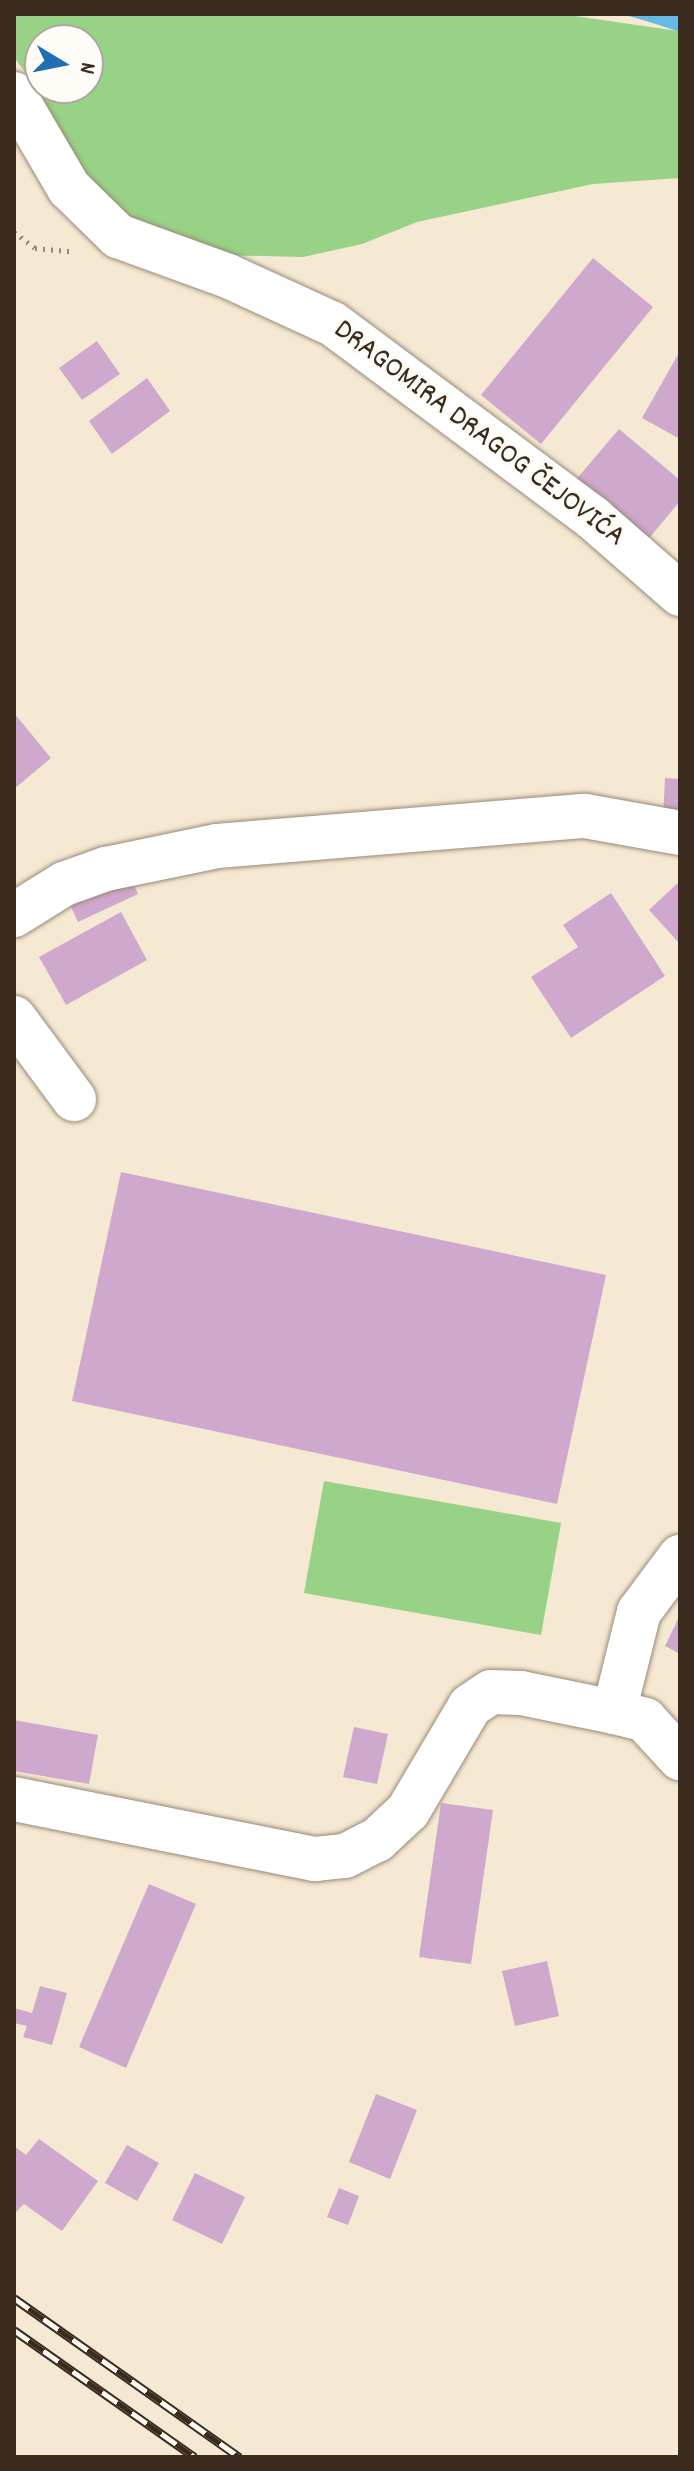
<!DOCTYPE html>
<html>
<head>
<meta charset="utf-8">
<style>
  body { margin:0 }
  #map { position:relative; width:694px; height:2471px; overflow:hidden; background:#f5e9d3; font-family:Dekko,sans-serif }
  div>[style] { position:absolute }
  .green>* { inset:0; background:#97d286 }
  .water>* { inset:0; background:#67bae3 }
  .building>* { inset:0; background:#cfa8cd }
  .path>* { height:5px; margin-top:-2.5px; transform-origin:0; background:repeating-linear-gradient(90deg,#988a78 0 2px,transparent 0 8px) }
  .roads { filter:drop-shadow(0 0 2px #988a78) drop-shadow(0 0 2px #988a78) }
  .minor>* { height:44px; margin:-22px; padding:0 22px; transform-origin:22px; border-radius:22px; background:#fff }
  .rail>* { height:9px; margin-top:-4.5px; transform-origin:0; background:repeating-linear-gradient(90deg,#fdfcf7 0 18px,#3b2a1e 0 36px); box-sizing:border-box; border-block:2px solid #3b2a1e }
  span { translate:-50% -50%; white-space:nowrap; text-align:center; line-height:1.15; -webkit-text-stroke:7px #fdfcf7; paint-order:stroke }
  .street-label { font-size:30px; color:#3b2a1e }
  .frame { position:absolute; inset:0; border:16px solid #3b2a1e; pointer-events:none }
  .north { position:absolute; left:24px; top:24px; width:80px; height:80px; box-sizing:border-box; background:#fdfcf7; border:2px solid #afa8a0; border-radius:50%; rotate:100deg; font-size:22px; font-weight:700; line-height:32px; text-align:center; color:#3b2a1e }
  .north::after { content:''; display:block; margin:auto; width:28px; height:36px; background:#1f6fb2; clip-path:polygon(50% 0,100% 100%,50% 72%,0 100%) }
</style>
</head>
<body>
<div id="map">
  <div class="green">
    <i style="clip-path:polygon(evenodd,14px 14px,561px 14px,678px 31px,680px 178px,593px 184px,417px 222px,362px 244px,303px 257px,219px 255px,125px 222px,72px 167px,37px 89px,14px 57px,14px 14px,40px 40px,88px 40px,88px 88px,40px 88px,40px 40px)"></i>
    <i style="clip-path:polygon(324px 1481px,561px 1523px,541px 1635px,304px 1593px)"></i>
  </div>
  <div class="water">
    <i style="clip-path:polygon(622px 14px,680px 14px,680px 32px,656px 24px)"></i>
  </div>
  <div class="building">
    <i style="clip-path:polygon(593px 258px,653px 307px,541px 444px,481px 395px)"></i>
    <i style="clip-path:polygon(97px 341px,120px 374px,82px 400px,59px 368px)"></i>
    <i style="clip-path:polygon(680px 351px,680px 439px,642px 418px)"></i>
    <i style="clip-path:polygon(147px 378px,170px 411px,112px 454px,89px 421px)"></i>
    <i style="clip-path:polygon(619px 429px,680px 480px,680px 501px,646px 542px,574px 482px)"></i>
    <i style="clip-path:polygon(14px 713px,51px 758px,14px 789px)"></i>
    <i style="clip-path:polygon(665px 778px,680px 779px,680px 822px,663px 819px)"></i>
    <i style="clip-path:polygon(127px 869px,138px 894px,78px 922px,66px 896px)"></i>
    <i style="clip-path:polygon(680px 881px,680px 944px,649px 910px)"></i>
    <i style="clip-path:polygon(611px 893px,665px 976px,571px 1038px,531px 977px,578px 947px,563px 925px)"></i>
    <i style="clip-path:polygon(121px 912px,147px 960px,66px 1005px,39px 957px)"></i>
    <i style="clip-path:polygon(121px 1172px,606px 1275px,557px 1504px,72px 1401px)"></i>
    <i style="clip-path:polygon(680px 1615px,680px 1654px,665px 1646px)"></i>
    <i style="clip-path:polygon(14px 1720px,98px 1735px,89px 1784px,14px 1771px)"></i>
    <i style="clip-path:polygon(354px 1727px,388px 1734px,377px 1784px,343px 1777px)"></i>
    <i style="clip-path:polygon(441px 1803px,493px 1810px,471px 1964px,419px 1957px)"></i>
    <i style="clip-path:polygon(149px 1884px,196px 1904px,126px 2068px,79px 2047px)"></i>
    <i style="clip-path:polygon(547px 1961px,559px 2016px,515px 2026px,502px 1971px)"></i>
    <i style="clip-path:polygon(40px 1986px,67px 1993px,52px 2045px,23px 2037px,27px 2026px,14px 2023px,14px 2008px,32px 2013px)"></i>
    <i style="clip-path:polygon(376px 2094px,417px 2110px,390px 2179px,349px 2162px)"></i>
    <i style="clip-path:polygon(39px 2139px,98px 2181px,62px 2231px,24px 2204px,14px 2214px,14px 2146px,26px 2155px)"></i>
    <i style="clip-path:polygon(127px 2145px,159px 2163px,137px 2201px,105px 2183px)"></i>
    <i style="clip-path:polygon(195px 2173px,245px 2197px,222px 2244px,172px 2220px)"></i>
    <i style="clip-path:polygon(339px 2188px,359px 2196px,348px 2225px,327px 2217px)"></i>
  </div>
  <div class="path">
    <i style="left:14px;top:232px;width:26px;rotate:37deg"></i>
    <i style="left:35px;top:248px;width:36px;rotate:5deg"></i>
  </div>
  <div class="roads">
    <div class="minor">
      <i style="left:14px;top:94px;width:109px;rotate:59.7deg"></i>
      <i style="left:69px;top:188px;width:69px;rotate:44.4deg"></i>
      <i style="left:118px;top:236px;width:117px;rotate:20deg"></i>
      <i style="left:228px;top:276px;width:115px;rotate:24.6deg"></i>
      <i style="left:333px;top:324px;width:324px;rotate:36.7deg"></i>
      <i style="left:593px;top:518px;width:116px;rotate:41.1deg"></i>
      <i style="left:14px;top:915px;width:59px;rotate:-31.8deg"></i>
      <i style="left:64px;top:884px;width:45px;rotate:-19.7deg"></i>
      <i style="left:106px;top:869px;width:113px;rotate:-11.7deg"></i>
      <i style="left:217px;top:846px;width:369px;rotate:-4.7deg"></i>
      <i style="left:585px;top:816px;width:97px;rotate:10.1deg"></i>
      <i style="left:14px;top:1018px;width:101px;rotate:53.5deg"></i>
      <i style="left:614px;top:1712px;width:32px;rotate:14deg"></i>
      <i style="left:645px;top:1720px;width:52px;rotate:47.4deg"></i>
      <i style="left:14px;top:1799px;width:307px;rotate:11.3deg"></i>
      <i style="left:315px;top:1859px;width:30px;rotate:-6deg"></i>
      <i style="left:345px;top:1856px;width:36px;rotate:-27deg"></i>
      <i style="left:377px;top:1840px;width:42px;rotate:-43.1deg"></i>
      <i style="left:408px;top:1811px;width:122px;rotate:-59.4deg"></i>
      <i style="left:470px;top:1706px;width:25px;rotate:-34deg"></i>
      <i style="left:491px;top:1692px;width:30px;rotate:2deg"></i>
      <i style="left:521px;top:1693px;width:95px;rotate:11.5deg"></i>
      <i style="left:614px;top:1712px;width:103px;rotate:-76deg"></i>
      <i style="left:639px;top:1612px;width:69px;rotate:-53.3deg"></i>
    </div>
  </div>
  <div class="rail">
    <i style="left:14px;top:2298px;width:276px;rotate:35.2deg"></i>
    <i style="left:14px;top:2330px;width:221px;rotate:35.1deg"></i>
  </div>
  <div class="street-label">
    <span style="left:478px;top:435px;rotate:37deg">DRAGOMIRA DRAGOG ČEJOVIĆA</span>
  </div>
  <div class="frame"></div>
  <div class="north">N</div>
</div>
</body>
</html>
